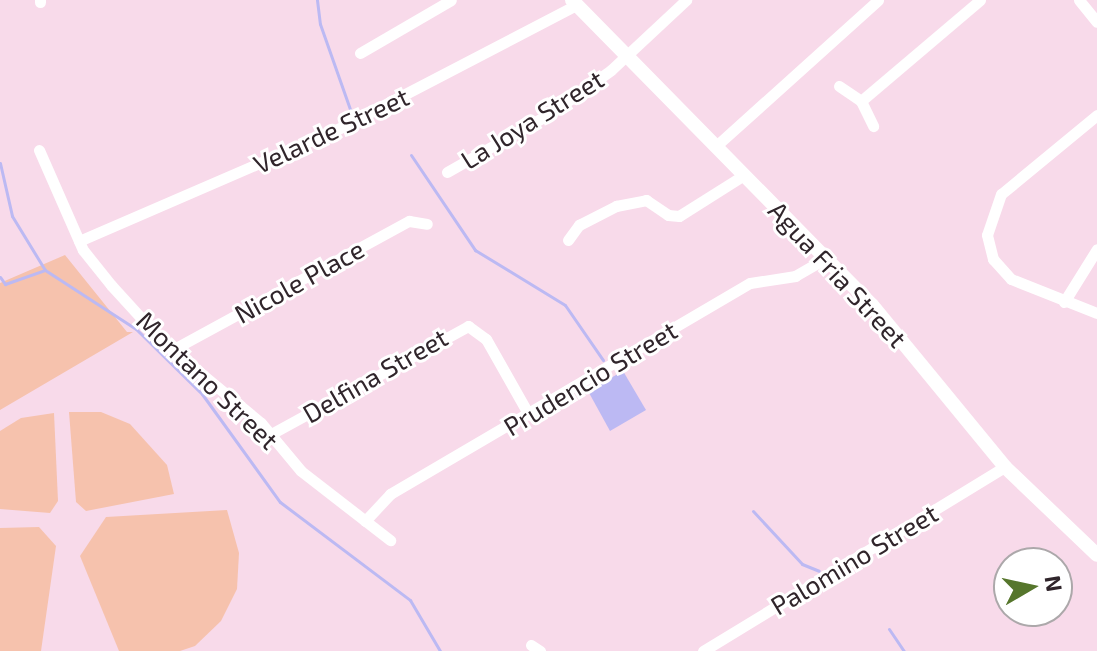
<!DOCTYPE html>
<html>
<head>
<meta charset="utf-8">
<style>
  body { margin:0 }
  #map { position:relative; width:1097px; height:651px; overflow:hidden; background:#f8daea; font-family:"Exo 2",sans-serif }
  div>[style] { position:absolute }
  .green>* { inset:0; background:#f6c2ad }
  .water>* { inset:0; background:#bcb9f3 }
  .stream>* { height:3px; margin:-1.5px; padding:0 1.5px; transform-origin:1.5px; border-radius:1.5px; background:#bcb9f3 }
  .minor>* { height:11px; margin:-5.5px; padding:0 5.5px; transform-origin:5.5px; border-radius:5.5px; background:#fff }
  .tertiary>* { height:14px; margin:-7px; padding:0 7px; transform-origin:7px; border-radius:7px; background:#fff }
  span { translate:-50% -50%; white-space:nowrap; text-align:center; line-height:1.15; -webkit-text-stroke:6px #fff; paint-order:stroke }
  .street-label { font-size:26px; color:#30252b }
  .north { position:absolute; left:993px; top:547px; width:80px; height:80px; box-sizing:border-box; background:#fff; border:2px solid #aca8aa; border-radius:50%; rotate:81deg; font-size:22px; font-weight:700; line-height:32px; text-align:center; color:#30252b }
  .north::after { content:''; display:block; margin:auto; width:28px; height:36px; background:#56762c; clip-path:polygon(50% 0,100% 100%,50% 72%,0 100%) }
</style>
</head>
<body>
<div id="map">
  <div class="green">
    <i style="clip-path:polygon(65px 255px,127px 332px,133px 332px,0 410px,0 283px)"></i>
    <i style="clip-path:polygon(69px 412px,101px 412px,130px 424px,167px 465px,174px 494px,86px 511px,76px 502px)"></i>
    <i style="clip-path:polygon(54px 413px,58px 501px,50px 513px,0 509px,0 431px,21px 418px)"></i>
    <i style="clip-path:polygon(227px 510px,239px 553px,237px 589px,221px 621px,195px 646px,180px 651px,119px 651px,80px 556px,106px 517px)"></i>
    <i style="clip-path:polygon(39px 527px,56px 546px,41px 651px,0 651px,0 528px)"></i>
  </div>
  <div class="water">
    <i style="clip-path:polygon(623px 371px,646px 410px,610px 431px,588px 391px)"></i>
  </div>
  <div class="stream">
    <i style="left:317px;top:0;width:24px;rotate:83deg"></i>
    <i style="left:320px;top:24px;width:96px;rotate:70.6deg"></i>
    <i style="left:411px;top:155px;width:115px;rotate:56deg"></i>
    <i style="left:475px;top:250px;width:105px;rotate:31.4deg"></i>
    <i style="left:565px;top:305px;width:67px;rotate:55.4deg"></i>
    <i style="left:0;top:163px;width:54px;rotate:77.2deg"></i>
    <i style="left:12px;top:216px;width:63px;rotate:58.6deg"></i>
    <i style="left:45px;top:270px;width:108px;rotate:33deg"></i>
    <i style="left:136px;top:329px;width:93px;rotate:44.6deg"></i>
    <i style="left:202px;top:394px;width:133px;rotate:54.2deg"></i>
    <i style="left:280px;top:502px;width:163px;rotate:37deg"></i>
    <i style="left:410px;top:600px;width:59px;rotate:59.5deg"></i>
    <i style="left:0;top:277px;width:9px;rotate:54deg"></i>
    <i style="left:5px;top:284px;width:42px;rotate:-19.3deg"></i>
    <i style="left:753px;top:511px;width:72px;rotate:47.2deg"></i>
    <i style="left:802px;top:564px;width:18px;rotate:22deg"></i>
    <i style="left:889px;top:629px;width:27px;rotate:56deg"></i>
  </div>
  <div class="minor">
    <i style="left:40px;top:0;width:2px;rotate:90deg"></i>
    <i style="left:1079px;top:0;width:28px;rotate:51deg"></i>
    <i style="left:360px;top:53px;width:105px;rotate:-30.2deg"></i>
    <i style="left:839px;top:86px;width:27px;rotate:34deg"></i>
    <i style="left:861px;top:101px;width:28px;rotate:64deg"></i>
    <i style="left:861px;top:101px;width:156px;rotate:-40.3deg"></i>
    <i style="left:1097px;top:115px;width:124px;rotate:140.5deg"></i>
    <i style="left:1001px;top:194px;width:43px;rotate:108.9deg"></i>
    <i style="left:987px;top:235px;width:25px;rotate:76deg"></i>
    <i style="left:993px;top:259px;width:27px;rotate:48deg"></i>
    <i style="left:1011px;top:279px;width:92px;rotate:21.6deg"></i>
    <i style="left:716px;top:146px;width:218px;rotate:-42deg"></i>
    <i style="left:39px;top:150px;width:109px;rotate:66.3deg"></i>
    <i style="left:83px;top:250px;width:45px;rotate:51.3deg"></i>
    <i style="left:111px;top:285px;width:79px;rotate:47.6deg"></i>
    <i style="left:164px;top:343px;width:126px;rotate:39.5deg"></i>
    <i style="left:261px;top:423px;width:62px;rotate:50.2deg"></i>
    <i style="left:301px;top:471px;width:113px;rotate:37.8deg"></i>
    <i style="left:447px;top:172px;width:120px;rotate:-29.6deg"></i>
    <i style="left:551px;top:113px;width:74px;rotate:-35.6deg"></i>
    <i style="left:611px;top:70px;width:103px;rotate:-43deg"></i>
    <i style="left:568px;top:240px;width:19px;rotate:-54deg"></i>
    <i style="left:579px;top:225px;width:42px;rotate:-27.2deg"></i>
    <i style="left:616px;top:206px;width:31px;rotate:-11deg"></i>
    <i style="left:646px;top:200px;width:27px;rotate:34deg"></i>
    <i style="left:668px;top:215px;width:11px;rotate:5deg"></i>
    <i style="left:679px;top:216px;width:77px;rotate:-32.2deg"></i>
    <i style="left:79px;top:241px;width:280px;rotate:-23.4deg"></i>
    <i style="left:336px;top:130px;width:271px;rotate:-27.5deg"></i>
    <i style="left:1064px;top:302px;width:62px;rotate:-58.1deg"></i>
    <i style="left:172px;top:350px;width:270px;rotate:-28.6deg"></i>
    <i style="left:409px;top:221px;width:18px;rotate:9deg"></i>
    <i style="left:271px;top:434px;width:225px;rotate:-28.7deg"></i>
    <i style="left:468px;top:326px;width:22px;rotate:36deg"></i>
    <i style="left:486px;top:339px;width:87px;rotate:60.5deg"></i>
    <i style="left:365px;top:521px;width:37px;rotate:-47deg"></i>
    <i style="left:390px;top:494px;width:417px;rotate:-30.4deg"></i>
    <i style="left:750px;top:283px;width:46px;rotate:-8.8deg"></i>
    <i style="left:795px;top:276px;width:36px;rotate:-30deg"></i>
    <i style="left:531px;top:645px;width:11px;rotate:34deg"></i>
    <i style="left:703px;top:651px;width:354px;rotate:-31.4deg"></i>
  </div>
  <div class="tertiary">
    <i style="left:572px;top:0;width:428px;rotate:45.5deg"></i>
    <i style="left:872px;top:305px;width:210px;rotate:50.6deg"></i>
    <i style="left:1005px;top:467px;width:127px;rotate:43.7deg"></i>
  </div>
  <div class="street-label">
    <span style="left:532px;top:119px;rotate:-32deg">La Joya Street</span>
    <span style="left:331px;top:130px;rotate:-25deg">Velarde Street</span>
    <span style="left:838px;top:274px;rotate:47deg">Agua Fria Street</span>
    <span style="left:299px;top:281px;rotate:-29deg">Nicole Place</span>
    <span style="left:375px;top:375px;rotate:-30deg">Delfina Street</span>
    <span style="left:590px;top:378px;rotate:-31deg">Prudencio Street</span>
    <span style="left:208px;top:380px;rotate:44deg">Montano Street</span>
    <span style="left:854px;top:559px;rotate:-31deg">Palomino Street</span>
  </div>
  <div class="north">N</div>
</div>
</body>
</html>
